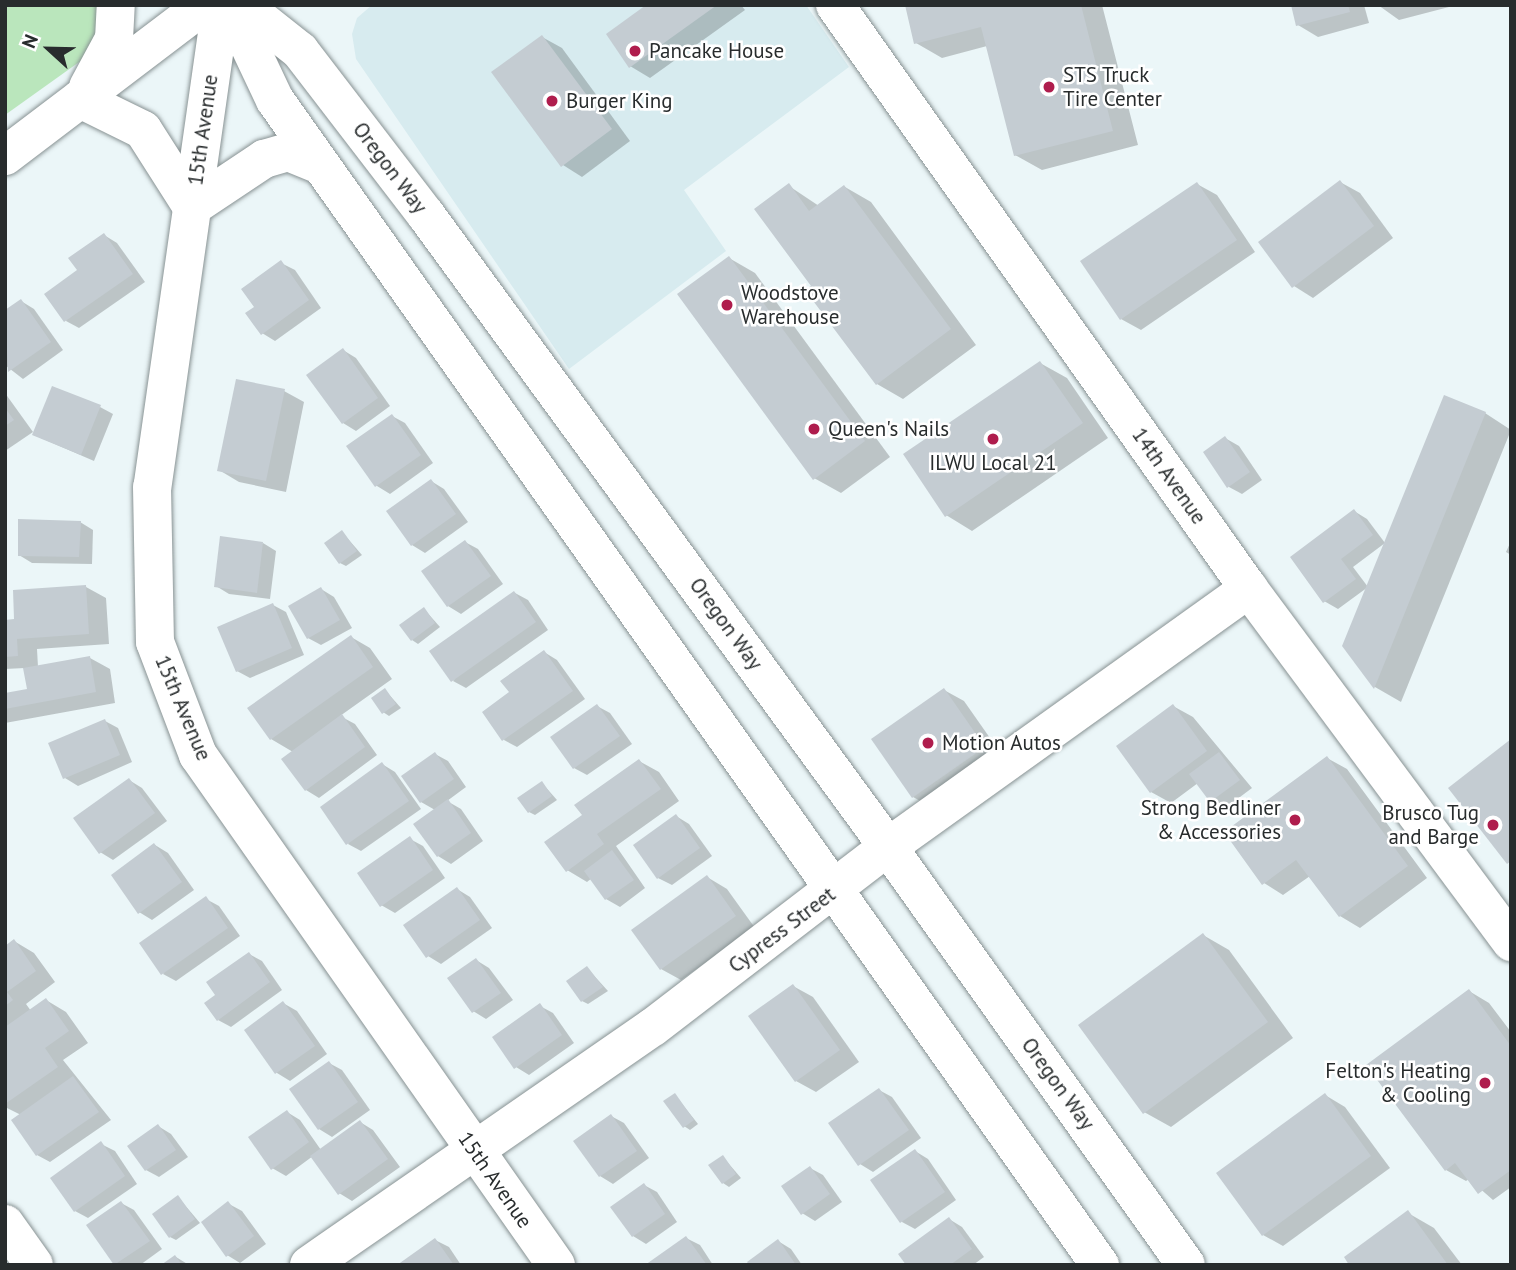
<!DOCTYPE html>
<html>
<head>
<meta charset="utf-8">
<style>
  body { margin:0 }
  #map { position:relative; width:1516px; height:1270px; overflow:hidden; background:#ebf6f8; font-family:"PT Sans",sans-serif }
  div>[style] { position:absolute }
  .built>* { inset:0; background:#d7ebef }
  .green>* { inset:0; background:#bae6bc }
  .shadow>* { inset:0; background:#0003 }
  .building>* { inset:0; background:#c4ccd2 }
  .roads { filter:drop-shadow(0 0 2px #889293) drop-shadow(0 0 2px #889293) }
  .minor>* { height:38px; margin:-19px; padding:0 19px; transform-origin:19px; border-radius:19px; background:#fff }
  .major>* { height:38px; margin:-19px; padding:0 19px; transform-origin:19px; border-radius:19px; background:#fff }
  .dots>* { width:19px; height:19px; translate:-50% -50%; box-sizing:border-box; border:4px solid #fff; border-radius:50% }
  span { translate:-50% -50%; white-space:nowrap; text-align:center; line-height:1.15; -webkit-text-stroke:5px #fff; paint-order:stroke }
  .poi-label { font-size:21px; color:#282c2d }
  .left { translate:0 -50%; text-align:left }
  .right { translate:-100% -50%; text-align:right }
  .street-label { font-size:21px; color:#282c2d }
  .frame { position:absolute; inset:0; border:7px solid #282c2d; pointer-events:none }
  .north { position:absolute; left:14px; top:14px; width:70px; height:70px; -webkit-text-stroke:5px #fff; paint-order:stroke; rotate:292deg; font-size:19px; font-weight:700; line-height:28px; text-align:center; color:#282c2d }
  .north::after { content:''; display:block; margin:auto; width:24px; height:32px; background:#282c2d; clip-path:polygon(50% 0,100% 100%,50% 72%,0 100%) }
</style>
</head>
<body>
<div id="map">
  <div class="built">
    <i style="clip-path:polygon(372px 5px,806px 5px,849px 67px,684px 190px,726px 251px,569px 369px,356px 59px,352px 34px,357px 18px)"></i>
  </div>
  <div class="green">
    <i style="clip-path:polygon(5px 5px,105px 5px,89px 55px,5px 115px)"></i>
  </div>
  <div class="shadow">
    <i style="clip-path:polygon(650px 5px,741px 5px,745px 10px,650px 78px,630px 66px)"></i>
    <i style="clip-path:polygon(906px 5px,1102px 5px,1138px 145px,1042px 170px,1015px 155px,987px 46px,942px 58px,916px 43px)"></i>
    <i style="clip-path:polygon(1292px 5px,1364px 5px,1369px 23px,1318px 37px,1298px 25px)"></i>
    <i style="clip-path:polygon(1378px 5px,1449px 5px,1449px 7px,1399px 20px)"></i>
    <i style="clip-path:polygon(542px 37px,562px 48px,630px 141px,582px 177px,563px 165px)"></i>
    <i style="clip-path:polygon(1340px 182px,1360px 193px,1393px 238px,1313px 298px,1294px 286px)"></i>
    <i style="clip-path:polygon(1197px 184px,1217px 195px,1255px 252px,1141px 330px,1121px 319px)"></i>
    <i style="clip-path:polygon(789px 186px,819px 206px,845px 187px,871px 202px,976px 345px,903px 399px,877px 384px,813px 286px)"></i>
    <i style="clip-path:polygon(104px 235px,117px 243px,145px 282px,79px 328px,66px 321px,80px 271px)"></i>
    <i style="clip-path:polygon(729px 258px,755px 273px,890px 457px,841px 493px,814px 478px)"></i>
    <i style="clip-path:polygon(281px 263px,295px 270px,321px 308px,275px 341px,262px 333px,256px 308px)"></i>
    <i style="clip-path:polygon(21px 301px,34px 309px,63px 350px,23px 379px,5px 365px,5px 312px)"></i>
    <i style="clip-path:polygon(343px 350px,356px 358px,390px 406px,356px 431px,343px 423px)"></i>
    <i style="clip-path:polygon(1040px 363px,1067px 378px,1108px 438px,972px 531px,946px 515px)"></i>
    <i style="clip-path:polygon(284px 391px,304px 402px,286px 492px,239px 482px,219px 470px)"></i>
    <i style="clip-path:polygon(5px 393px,33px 432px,5px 451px)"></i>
    <i style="clip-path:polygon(100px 407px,113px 414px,94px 461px,34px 435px)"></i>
    <i style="clip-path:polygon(1485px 413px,1511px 430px,1401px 702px,1375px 687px,1344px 646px)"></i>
    <i style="clip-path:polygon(392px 416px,405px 423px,433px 463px,390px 494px,377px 486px,349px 447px)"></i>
    <i style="clip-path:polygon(1225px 438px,1239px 446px,1262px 480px,1242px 494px,1229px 487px)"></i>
    <i style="clip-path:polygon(431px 481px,444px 489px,468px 522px,425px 553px,412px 545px)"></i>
    <i style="clip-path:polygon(1354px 511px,1367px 519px,1385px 543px,1353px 567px,1368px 587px,1338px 609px,1324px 601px)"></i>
    <i style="clip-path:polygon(80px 522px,93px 530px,92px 564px,32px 563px,19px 555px)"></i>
    <i style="clip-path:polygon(342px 532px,362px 555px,346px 566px,340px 563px)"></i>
    <i style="clip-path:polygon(1511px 541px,1511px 555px,1506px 552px)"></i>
    <i style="clip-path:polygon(465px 542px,478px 549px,503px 584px,461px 614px,448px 606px)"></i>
    <i style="clip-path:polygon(263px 543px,276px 551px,270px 599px,229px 594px,216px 586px)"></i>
    <i style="clip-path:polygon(86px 587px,106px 598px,109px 644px,37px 649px,38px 667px,90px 658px,110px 669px,115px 703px,5px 723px,5px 695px,29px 690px,25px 668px,5px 669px,5px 622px,16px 621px)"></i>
    <i style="clip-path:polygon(321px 589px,334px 597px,352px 628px,321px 645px,308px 638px)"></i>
    <i style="clip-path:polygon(515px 593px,528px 600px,548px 630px,466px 688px,453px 681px)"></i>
    <i style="clip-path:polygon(273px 605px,286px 612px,304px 655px,250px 678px,237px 671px)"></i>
    <i style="clip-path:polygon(424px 609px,440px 627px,418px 644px,412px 640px)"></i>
    <i style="clip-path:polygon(351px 637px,370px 648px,392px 679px,340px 716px,355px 724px,377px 755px,319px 798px,306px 790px,293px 752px,271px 739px)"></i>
    <i style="clip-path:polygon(544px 652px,557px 660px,585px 699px,517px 747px,504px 740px,512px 693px)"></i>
    <i style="clip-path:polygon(385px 690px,401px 708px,389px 716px,383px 712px)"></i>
    <i style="clip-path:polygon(944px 690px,964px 701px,1004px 758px,933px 808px,913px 797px)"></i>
    <i style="clip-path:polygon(597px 706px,610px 713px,632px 744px,587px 775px,574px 768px)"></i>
    <i style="clip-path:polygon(1173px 706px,1193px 717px,1252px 788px,1224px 809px,1211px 801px,1198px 783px,1171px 803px,1151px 792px)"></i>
    <i style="clip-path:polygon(105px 721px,118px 728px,132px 762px,78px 786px,65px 778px)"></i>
    <i style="clip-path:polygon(435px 754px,448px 761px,466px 787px,447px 801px,461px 809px,483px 841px,451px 864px,438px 856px,435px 810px,421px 802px,403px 776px)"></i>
    <i style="clip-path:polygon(1327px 758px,1347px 769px,1427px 878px,1360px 928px,1340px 916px,1310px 876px,1283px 895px,1264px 883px)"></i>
    <i style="clip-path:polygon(639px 761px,659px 772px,679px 801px,616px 846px,645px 888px,620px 907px,606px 899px,592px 878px,587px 882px,567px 870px,585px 815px)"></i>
    <i style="clip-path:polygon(382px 764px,395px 772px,421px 809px,361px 851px,348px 844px)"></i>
    <i style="clip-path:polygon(129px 780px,142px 788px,167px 821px,113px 860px,100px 852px)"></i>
    <i style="clip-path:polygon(542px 783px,557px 800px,535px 815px,529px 812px)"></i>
    <i style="clip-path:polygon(676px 816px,689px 824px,712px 856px,672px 885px,658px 878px)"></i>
    <i style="clip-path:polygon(410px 839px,423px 846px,445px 878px,395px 913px,381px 905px)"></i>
    <i style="clip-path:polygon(155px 845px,168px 853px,194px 890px,152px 920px,139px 912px)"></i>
    <i style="clip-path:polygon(707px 877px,727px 889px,755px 928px,681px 980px,661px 969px)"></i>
    <i style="clip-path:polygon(457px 889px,470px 897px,492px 928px,441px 964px,428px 956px)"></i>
    <i style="clip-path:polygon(206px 899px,219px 906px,240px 936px,176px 981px,163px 974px)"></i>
    <i style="clip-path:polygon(1203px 935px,1229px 950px,1293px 1038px,1171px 1127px,1144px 1112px)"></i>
    <i style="clip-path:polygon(14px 941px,34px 953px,55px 982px,26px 1004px,31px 1011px,46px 1000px,66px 1012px,88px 1043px,63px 1060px,111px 1120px,50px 1162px,37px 1155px,21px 1115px,5px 1107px,5px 948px)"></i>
    <i style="clip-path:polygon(249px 954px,262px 961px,282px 990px,231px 1027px,218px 1020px)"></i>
    <i style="clip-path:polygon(476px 960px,489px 968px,513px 1000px,486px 1019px,473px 1011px)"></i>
    <i style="clip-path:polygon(587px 968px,608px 991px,588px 1004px,582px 1001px)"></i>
    <i style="clip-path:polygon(793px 986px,813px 997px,859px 1062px,816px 1092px,796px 1081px)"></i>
    <i style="clip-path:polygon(1469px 991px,1489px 1003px,1511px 1032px,1511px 1187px,1493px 1200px,1469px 1179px,1466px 1181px,1446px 1170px)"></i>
    <i style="clip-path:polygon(283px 1003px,297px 1011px,327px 1054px,290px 1081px,277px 1073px,246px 1030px)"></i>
    <i style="clip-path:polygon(540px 1006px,553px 1013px,574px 1043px,529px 1075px,516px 1067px)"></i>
    <i style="clip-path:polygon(329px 1063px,342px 1070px,370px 1110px,332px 1137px,319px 1129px)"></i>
    <i style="clip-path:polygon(879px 1090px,892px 1097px,921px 1138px,873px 1172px,860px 1164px)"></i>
    <i style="clip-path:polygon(675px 1095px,698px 1124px,690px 1130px,684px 1126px)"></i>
    <i style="clip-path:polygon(1325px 1095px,1345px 1107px,1390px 1168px,1283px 1246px,1263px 1235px)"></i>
    <i style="clip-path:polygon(287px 1112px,300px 1120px,321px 1150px,360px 1122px,373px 1130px,400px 1167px,352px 1201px,339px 1193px,313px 1156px,286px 1176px,272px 1168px)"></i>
    <i style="clip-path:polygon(611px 1116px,624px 1123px,649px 1158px,613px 1184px,600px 1176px)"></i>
    <i style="clip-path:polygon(158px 1126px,171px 1134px,188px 1157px,159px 1177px,146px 1170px)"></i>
    <i style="clip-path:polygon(101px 1144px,115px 1151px,137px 1184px,88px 1218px,75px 1211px)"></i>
    <i style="clip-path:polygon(915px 1151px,928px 1159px,956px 1200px,915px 1229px,902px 1222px)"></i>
    <i style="clip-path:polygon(723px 1157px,741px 1178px,729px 1187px,723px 1183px)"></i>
    <i style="clip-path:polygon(810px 1168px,823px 1175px,842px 1202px,815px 1221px,802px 1213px)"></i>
    <i style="clip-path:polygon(644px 1185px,657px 1192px,677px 1222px,646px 1244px,633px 1236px)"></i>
    <i style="clip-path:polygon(178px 1197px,200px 1223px,176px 1240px,170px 1237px)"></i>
    <i style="clip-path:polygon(121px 1203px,134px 1210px,162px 1249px,140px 1265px,116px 1265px,88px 1225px)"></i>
    <i style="clip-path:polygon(229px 1204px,242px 1211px,266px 1244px,240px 1263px,227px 1255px)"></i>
    <i style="clip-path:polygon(1408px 1213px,1434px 1228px,1462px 1265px,1352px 1265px)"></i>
    <i style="clip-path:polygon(949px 1219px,962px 1227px,984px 1257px,973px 1265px,908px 1265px)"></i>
    <i style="clip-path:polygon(686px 1238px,700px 1245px,713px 1265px,648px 1265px)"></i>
    <i style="clip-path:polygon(435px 1240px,449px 1247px,461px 1265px,400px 1265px)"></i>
    <i style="clip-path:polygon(778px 1241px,791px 1249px,802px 1265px,751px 1265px)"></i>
    <i style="clip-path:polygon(176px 1257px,189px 1265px,164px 1265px)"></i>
  </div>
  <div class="building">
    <i style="clip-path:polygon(646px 5px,717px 5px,629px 68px,606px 34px)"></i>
    <i style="clip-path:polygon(905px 5px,1081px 5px,1113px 131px,1014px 156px,981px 27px,914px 44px)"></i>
    <i style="clip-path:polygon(1291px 5px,1348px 5px,1350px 12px,1296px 26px)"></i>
    <i style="clip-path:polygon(542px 35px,612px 129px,561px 167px,491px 72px)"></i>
    <i style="clip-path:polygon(1340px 180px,1374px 226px,1292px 288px,1258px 242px)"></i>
    <i style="clip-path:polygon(1197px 182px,1237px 240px,1120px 320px,1080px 261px)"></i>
    <i style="clip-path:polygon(789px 183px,809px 211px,844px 185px,951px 329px,876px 385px,805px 290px,811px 286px,754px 209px)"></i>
    <i style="clip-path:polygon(104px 233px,133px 274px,64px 322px,44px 294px,77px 270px,68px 258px)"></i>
    <i style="clip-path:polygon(729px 256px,865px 441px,813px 480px,677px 294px)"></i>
    <i style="clip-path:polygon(281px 260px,309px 300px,261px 335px,245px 313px,254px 307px,241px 289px)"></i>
    <i style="clip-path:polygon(21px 299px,51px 342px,8px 372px,5px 310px)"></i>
    <i style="clip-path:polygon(343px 348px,378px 398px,342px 424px,306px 375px)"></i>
    <i style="clip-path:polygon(1040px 361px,1083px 423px,945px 517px,903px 454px)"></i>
    <i style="clip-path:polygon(236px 379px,285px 389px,266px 481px,217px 471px)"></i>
    <i style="clip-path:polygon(52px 386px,101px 405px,81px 455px,32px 435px)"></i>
    <i style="clip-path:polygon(1444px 395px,1486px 412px,1374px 689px,1342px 646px)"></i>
    <i style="clip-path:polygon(5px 408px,14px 420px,5px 426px)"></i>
    <i style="clip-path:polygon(392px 414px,421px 455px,375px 487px,346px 446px)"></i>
    <i style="clip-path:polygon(1225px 436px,1250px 472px,1227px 488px,1203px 452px)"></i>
    <i style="clip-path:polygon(431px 479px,456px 514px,411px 546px,386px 511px)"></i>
    <i style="clip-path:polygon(1354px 509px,1373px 535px,1341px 559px,1356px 579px,1323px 603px,1290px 557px)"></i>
    <i style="clip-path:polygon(18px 519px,81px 521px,79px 557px,18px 556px)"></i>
    <i style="clip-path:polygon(342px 530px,357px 551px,339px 564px,324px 543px)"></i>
    <i style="clip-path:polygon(220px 536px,263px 542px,257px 593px,214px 587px)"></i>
    <i style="clip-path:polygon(465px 540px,491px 576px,447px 607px,421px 571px)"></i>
    <i style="clip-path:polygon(86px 585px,89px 634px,17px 639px,18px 656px,5px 657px,5px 620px,14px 619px,13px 590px)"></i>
    <i style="clip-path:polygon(321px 587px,340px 620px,307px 639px,288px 606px)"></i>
    <i style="clip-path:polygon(514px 591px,536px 622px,451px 682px,429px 651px)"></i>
    <i style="clip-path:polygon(273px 603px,292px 648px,236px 672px,217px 627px)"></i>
    <i style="clip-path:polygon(424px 607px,435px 623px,411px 641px,399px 625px)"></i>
    <i style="clip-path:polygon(351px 635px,373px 667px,270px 740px,247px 708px)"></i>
    <i style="clip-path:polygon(544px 650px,573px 691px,502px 741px,482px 712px,509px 692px,500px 681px)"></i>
    <i style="clip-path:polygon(90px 656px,96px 692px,5px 709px,5px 693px,27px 689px,23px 668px)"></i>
    <i style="clip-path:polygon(385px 688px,396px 704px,382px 714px,371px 698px)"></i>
    <i style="clip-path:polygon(944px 688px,985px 747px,912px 798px,871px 739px)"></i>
    <i style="clip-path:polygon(597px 704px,620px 736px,573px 769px,550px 737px)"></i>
    <i style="clip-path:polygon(1173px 704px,1207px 751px,1150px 793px,1116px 746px)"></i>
    <i style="clip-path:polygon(342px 714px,365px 747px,305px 791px,281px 759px)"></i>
    <i style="clip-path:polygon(105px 719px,120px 755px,63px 779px,48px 743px)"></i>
    <i style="clip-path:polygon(1511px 739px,1511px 861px,1507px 864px,1448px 788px)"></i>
    <i style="clip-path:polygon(435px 752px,454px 779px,420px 803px,401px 776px)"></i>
    <i style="clip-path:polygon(1219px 752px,1240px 780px,1210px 802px,1189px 774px)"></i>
    <i style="clip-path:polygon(1327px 756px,1408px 866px,1339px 917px,1296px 860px,1262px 885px,1224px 832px)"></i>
    <i style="clip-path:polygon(639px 759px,661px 789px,597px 834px,604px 844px,566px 872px,544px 842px,582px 815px,574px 805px)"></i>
    <i style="clip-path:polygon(382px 762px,409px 801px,346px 845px,320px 807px)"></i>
    <i style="clip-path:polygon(129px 778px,155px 813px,99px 854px,73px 818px)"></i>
    <i style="clip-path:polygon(542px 781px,552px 796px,528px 813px,517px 798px)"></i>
    <i style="clip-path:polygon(448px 799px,471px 833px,437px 857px,413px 824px)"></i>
    <i style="clip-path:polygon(676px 814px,700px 848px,657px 879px,633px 845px)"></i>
    <i style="clip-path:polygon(410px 836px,433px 870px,380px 907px,357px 873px)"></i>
    <i style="clip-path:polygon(154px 843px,182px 882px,138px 914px,111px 875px)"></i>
    <i style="clip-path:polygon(612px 850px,634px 880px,605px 900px,584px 871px)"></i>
    <i style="clip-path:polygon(707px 875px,736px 916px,660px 970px,631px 930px)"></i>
    <i style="clip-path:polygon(457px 887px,480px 920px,426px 958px,403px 925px)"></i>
    <i style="clip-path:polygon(206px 896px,228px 928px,161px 975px,139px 943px)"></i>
    <i style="clip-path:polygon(1203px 933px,1268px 1022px,1143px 1114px,1078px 1025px)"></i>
    <i style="clip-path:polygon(14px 939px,36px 971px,7px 992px,13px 1000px,5px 1006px,5px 946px)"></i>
    <i style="clip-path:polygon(249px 952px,270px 982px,217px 1021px,204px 1003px,215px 995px,206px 982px)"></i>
    <i style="clip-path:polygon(476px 958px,501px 993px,472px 1013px,447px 978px)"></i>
    <i style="clip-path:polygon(587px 966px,603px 987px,581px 1002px,566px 981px)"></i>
    <i style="clip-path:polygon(793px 984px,840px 1050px,795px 1082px,748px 1016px)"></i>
    <i style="clip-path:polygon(1469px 989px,1511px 1046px,1511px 1170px,1478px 1194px,1455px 1163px,1445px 1171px,1366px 1065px)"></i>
    <i style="clip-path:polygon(46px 998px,69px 1031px,45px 1048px,58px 1067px,5px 1104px,5px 1027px)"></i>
    <i style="clip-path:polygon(283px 1001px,315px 1046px,275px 1074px,244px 1030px)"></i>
    <i style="clip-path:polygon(540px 1003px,562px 1035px,514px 1069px,492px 1037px)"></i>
    <i style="clip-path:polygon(329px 1061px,358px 1102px,318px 1130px,289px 1089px)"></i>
    <i style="clip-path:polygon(73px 1076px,99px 1112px,36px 1156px,11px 1120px)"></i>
    <i style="clip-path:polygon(879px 1088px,909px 1130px,858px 1166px,828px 1123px)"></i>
    <i style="clip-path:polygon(675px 1093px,694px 1120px,683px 1128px,663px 1101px)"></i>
    <i style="clip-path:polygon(1325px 1093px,1371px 1156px,1262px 1236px,1216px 1173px)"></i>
    <i style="clip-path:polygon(287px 1110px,309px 1142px,271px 1170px,248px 1137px)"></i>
    <i style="clip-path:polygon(611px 1114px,637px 1151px,599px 1177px,573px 1141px)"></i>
    <i style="clip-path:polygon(360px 1120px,388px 1159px,338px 1195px,310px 1156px)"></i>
    <i style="clip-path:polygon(158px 1124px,176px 1150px,145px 1171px,127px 1146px)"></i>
    <i style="clip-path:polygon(101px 1141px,125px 1176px,74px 1212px,50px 1178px)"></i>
    <i style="clip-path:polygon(915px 1149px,945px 1192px,900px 1223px,870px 1180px)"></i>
    <i style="clip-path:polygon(723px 1155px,736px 1174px,722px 1184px,708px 1165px)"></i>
    <i style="clip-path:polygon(810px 1166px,830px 1194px,801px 1215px,781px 1186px)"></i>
    <i style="clip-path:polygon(644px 1183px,665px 1214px,632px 1237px,610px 1207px)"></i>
    <i style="clip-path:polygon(178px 1195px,195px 1219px,169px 1238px,152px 1214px)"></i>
    <i style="clip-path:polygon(121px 1201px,150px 1241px,114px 1265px,86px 1225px)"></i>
    <i style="clip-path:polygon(228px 1201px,254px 1236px,226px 1257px,201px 1222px)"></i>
    <i style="clip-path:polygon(1408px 1210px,1448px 1265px,1349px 1265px,1344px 1257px)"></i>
    <i style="clip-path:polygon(949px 1217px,972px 1249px,950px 1265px,906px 1265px,898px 1254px)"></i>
    <i style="clip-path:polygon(686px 1236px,707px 1265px,645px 1265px)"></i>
    <i style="clip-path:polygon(435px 1238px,454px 1265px,397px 1265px)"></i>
    <i style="clip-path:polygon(778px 1239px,796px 1265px,749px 1265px,747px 1262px)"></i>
    <i style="clip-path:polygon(175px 1255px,182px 1265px,161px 1265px)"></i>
  </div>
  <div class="roads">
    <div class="minor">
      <i style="left:221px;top:5px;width:487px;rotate:98.1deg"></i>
      <i style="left:152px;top:487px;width:155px;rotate:88.9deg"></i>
      <i style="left:155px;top:642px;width:121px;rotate:69.2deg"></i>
      <i style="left:198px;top:755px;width:623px;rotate:54.93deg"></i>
      <i style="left:835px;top:5px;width:716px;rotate:54.67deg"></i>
      <i style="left:1249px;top:589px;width:440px;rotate:53.4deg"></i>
      <i style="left:80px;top:99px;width:70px;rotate:26.2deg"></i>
      <i style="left:143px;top:130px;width:91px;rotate:57.5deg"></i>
      <i style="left:5px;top:1224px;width:50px;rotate:54.7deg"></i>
      <i style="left:309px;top:1265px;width:418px;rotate:-34.7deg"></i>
      <i style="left:653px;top:1027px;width:296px;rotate:-37.5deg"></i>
      <i style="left:888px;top:847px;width:444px;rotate:-35.6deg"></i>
    </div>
    <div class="major">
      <i style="left:230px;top:5px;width:105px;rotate:64.7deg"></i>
      <i style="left:275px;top:100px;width:1428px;rotate:54.7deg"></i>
      <i style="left:242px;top:5px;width:74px;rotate:38.4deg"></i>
      <i style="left:300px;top:51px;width:207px;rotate:52.5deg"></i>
      <i style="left:426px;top:215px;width:783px;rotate:53.83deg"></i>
      <i style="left:888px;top:847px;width:513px;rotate:54.51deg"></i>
      <i style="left:88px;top:87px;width:55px;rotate:-61.6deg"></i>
      <i style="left:114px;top:39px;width:34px;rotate:-87deg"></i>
      <i style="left:5px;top:156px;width:250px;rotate:-37.2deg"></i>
      <i style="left:192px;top:207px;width:87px;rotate:-33.7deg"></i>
      <i style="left:264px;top:159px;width:25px;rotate:-16deg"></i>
      <i style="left:288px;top:152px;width:35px;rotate:22deg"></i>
    </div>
  </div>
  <div class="dots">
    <i style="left:635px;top:51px;background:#af1d4d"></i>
    <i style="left:1049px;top:87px;background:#af1d4d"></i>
    <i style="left:552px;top:101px;background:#af1d4d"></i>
    <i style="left:727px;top:305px;background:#af1d4d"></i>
    <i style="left:814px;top:429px;background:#af1d4d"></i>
    <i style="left:993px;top:439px;background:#af1d4d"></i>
    <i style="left:928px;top:743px;background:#af1d4d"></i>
    <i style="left:1295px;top:820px;background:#af1d4d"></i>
    <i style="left:1493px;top:825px;background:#af1d4d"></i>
    <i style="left:1485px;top:1083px;background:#af1d4d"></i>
  </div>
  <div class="poi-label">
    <span class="left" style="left:649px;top:51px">Pancake House</span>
    <span class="left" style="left:1063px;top:87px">STS Truck<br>Tire Center</span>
    <span class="left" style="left:566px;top:101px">Burger King</span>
    <span class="left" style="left:741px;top:305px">Woodstove<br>Warehouse</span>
    <span class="left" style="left:828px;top:429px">Queen's Nails</span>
    <span style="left:993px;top:463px">ILWU Local 21</span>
    <span class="left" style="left:942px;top:743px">Motion Autos</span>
    <span class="right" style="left:1281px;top:820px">Strong Bedliner<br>&amp; Accessories</span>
    <span class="right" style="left:1479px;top:825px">Brusco Tug<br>and Barge</span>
    <span class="right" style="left:1471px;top:1083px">Felton's Heating<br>&amp; Cooling</span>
  </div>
  <div class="street-label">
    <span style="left:203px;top:130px;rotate:-82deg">15th Avenue</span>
    <span style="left:390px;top:168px;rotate:53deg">Oregon Way</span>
    <span style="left:1169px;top:476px;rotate:55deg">14th Avenue</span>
    <span style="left:726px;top:624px;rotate:54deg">Oregon Way</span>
    <span style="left:183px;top:708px;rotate:67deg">15th Avenue</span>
    <span style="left:782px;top:930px;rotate:-37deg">Cypress Street</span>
    <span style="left:1058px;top:1084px;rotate:54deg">Oregon Way</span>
    <span style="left:495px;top:1180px;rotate:55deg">15th Avenue</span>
  </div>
  <div class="frame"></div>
  <div class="north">N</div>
</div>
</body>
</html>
